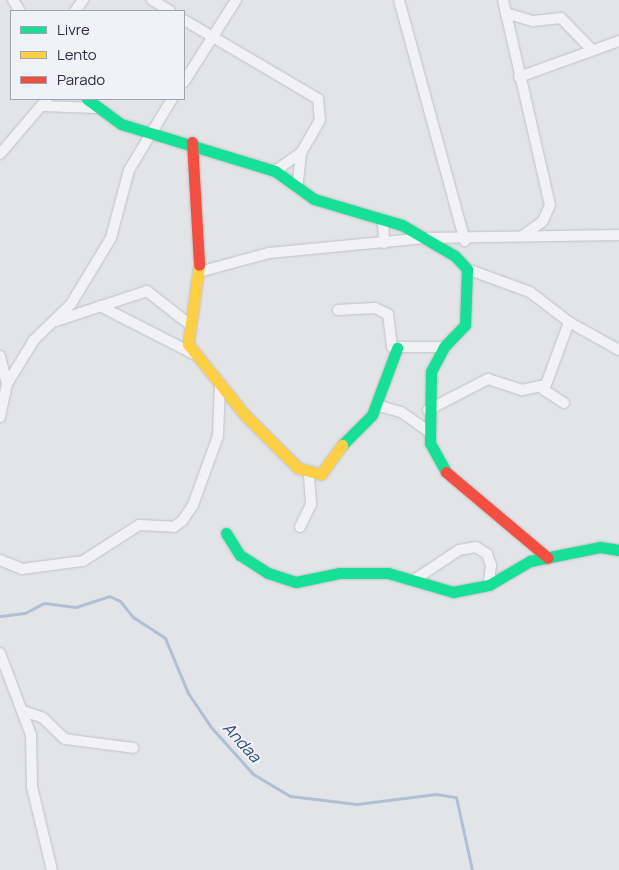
<!DOCTYPE html>
<html>
<head>
<meta charset="utf-8">
<style>
  body { margin:0 }
  #map { position:relative; width:619px; height:870px; overflow:hidden; background:#e2e4e7; font-family:Manrope,sans-serif }
  div>[style] { position:absolute }
  .stream>* { height:3px; margin:-1.5px; padding:0 1.5px; transform-origin:1.5px; border-radius:1.5px; background:#b0bfd3 }
  .roads { filter:drop-shadow(0 0 1px #c0c2c5) drop-shadow(0 0 1px #c0c2c5) }
  .street>* { height:10px; margin:-5px; padding:0 5px; transform-origin:5px; border-radius:5px; background:#f2f2f4 }
  .fast>* { height:11px; margin:-5.5px; padding:0 5.5px; transform-origin:5.5px; border-radius:5.5px; background:#16e098 }
  .slow>* { height:11px; margin:-5.5px; padding:0 5.5px; transform-origin:5.5px; border-radius:5.5px; background:#ffcf43 }
  .jam>* { height:11px; margin:-5.5px; padding:0 5.5px; transform-origin:5.5px; border-radius:5.5px; background:#f24e42 }
  span { translate:-50% -50%; white-space:nowrap; text-align:center; line-height:1.15; -webkit-text-stroke:4px #f0f2f7; paint-order:stroke }
  .water-label { font-size:16px; color:#324c76; font-style:italic }
  .legend { position:absolute; left:10px; top:10px; width:175px; height:90px; box-sizing:border-box; background:#f0f2f7; border:1px solid #a0a4ae; margin:0; padding:6px 9px; list-style:none; font-size:15px; color:#293041 }
  .legend li { display:flex; align-items:center; gap:10px; height:25px }
  .legend b { width:25px; border:1px solid #a0a4ae }
</style>
</head>
<body>
<div id="map">
  <div class="stream">
    <i style="left:0;top:616px;width:25px;rotate:-7deg"></i>
    <i style="left:25px;top:613px;width:21px;rotate:-28deg"></i>
    <i style="left:44px;top:603px;width:32px;rotate:7deg"></i>
    <i style="left:76px;top:607px;width:35px;rotate:-18deg"></i>
    <i style="left:109px;top:596px;width:12px;rotate:24deg"></i>
    <i style="left:120px;top:601px;width:21px;rotate:51deg"></i>
    <i style="left:133px;top:617px;width:38px;rotate:33deg"></i>
    <i style="left:165px;top:638px;width:60px;rotate:67.3deg"></i>
    <i style="left:188px;top:693px;width:40px;rotate:56deg"></i>
    <i style="left:210px;top:726px;width:64px;rotate:48.1deg"></i>
    <i style="left:253px;top:774px;width:43px;rotate:30.7deg"></i>
    <i style="left:290px;top:796px;width:67px;rotate:6.8deg"></i>
    <i style="left:357px;top:804px;width:80px;rotate:-7.2deg"></i>
    <i style="left:436px;top:794px;width:20px;rotate:9deg"></i>
    <i style="left:456px;top:797px;width:75px;rotate:77.6deg"></i>
  </div>
  <div class="roads">
    <div class="street">
      <i style="left:13px;top:0;width:13px;rotate:58deg"></i>
      <i style="left:152px;top:0;width:21px;rotate:31deg"></i>
      <i style="left:399px;top:0;width:250px;rotate:74.7deg"></i>
      <i style="left:503px;top:0;width:210px;rotate:77.1deg"></i>
      <i style="left:550px;top:205px;width:17px;rotate:114deg"></i>
      <i style="left:543px;top:221px;width:26px;rotate:144deg"></i>
      <i style="left:75px;top:11px;width:14px;rotate:-54deg"></i>
      <i style="left:506px;top:13px;width:28px;rotate:17deg"></i>
      <i style="left:533px;top:21px;width:28px;rotate:-6deg"></i>
      <i style="left:561px;top:18px;width:45px;rotate:45.9deg"></i>
      <i style="left:184px;top:20px;width:156px;rotate:30.5deg"></i>
      <i style="left:318px;top:99px;width:21px;rotate:85deg"></i>
      <i style="left:320px;top:120px;width:38px;rotate:120deg"></i>
      <i style="left:301px;top:153px;width:31px;rotate:96deg"></i>
      <i style="left:519px;top:77px;width:106px;rotate:-19.8deg"></i>
      <i style="left:184px;top:82px;width:97px;rotate:-57.6deg"></i>
      <i style="left:44px;top:106px;width:51px;rotate:2.2deg"></i>
      <i style="left:0;top:154px;width:72px;rotate:-49.5deg"></i>
      <i style="left:275px;top:171px;width:32px;rotate:-35deg"></i>
      <i style="left:383px;top:221px;width:22px;rotate:87deg"></i>
      <i style="left:467px;top:269px;width:67px;rotate:20.1deg"></i>
      <i style="left:530px;top:292px;width:49px;rotate:37.6deg"></i>
      <i style="left:569px;top:322px;width:57px;rotate:29.2deg"></i>
      <i style="left:199px;top:272px;width:73px;rotate:-15.2deg"></i>
      <i style="left:269px;top:253px;width:157px;rotate:-5.5deg"></i>
      <i style="left:425px;top:238px;width:194px;rotate:-0.9deg"></i>
      <i style="left:100px;top:306px;width:106px;rotate:27.1deg"></i>
      <i style="left:338px;top:310px;width:37px;rotate:-3deg"></i>
      <i style="left:375px;top:308px;width:14px;rotate:25deg"></i>
      <i style="left:388px;top:314px;width:33px;rotate:83deg"></i>
      <i style="left:392px;top:347px;width:52px"></i>
      <i style="left:56px;top:321px;width:96px;rotate:-18.2deg"></i>
      <i style="left:147px;top:291px;width:53px;rotate:38.2deg"></i>
      <i style="left:0;top:356px;width:29px;rotate:76deg"></i>
      <i style="left:7px;top:384px;width:34px;rotate:102deg"></i>
      <i style="left:7px;top:384px;width:52px;rotate:-58.5deg"></i>
      <i style="left:34px;top:340px;width:52px;rotate:-44.2deg"></i>
      <i style="left:71px;top:304px;width:77px;rotate:-58.8deg"></i>
      <i style="left:111px;top:238px;width:70px;rotate:-75.2deg"></i>
      <i style="left:129px;top:170px;width:83px;rotate:-58.8deg"></i>
      <i style="left:564px;top:403px;width:24px;rotate:-147deg"></i>
      <i style="left:544px;top:390px;width:72px;rotate:-69.8deg"></i>
      <i style="left:376px;top:405px;width:26px;rotate:16deg"></i>
      <i style="left:401px;top:412px;width:32px;rotate:35deg"></i>
      <i style="left:428px;top:410px;width:68px;rotate:-27.3deg"></i>
      <i style="left:488px;top:379px;width:36px;rotate:18deg"></i>
      <i style="left:522px;top:390px;width:24px;rotate:-12deg"></i>
      <i style="left:300px;top:527px;width:25px;rotate:-64deg"></i>
      <i style="left:311px;top:504px;width:30px;rotate:-94deg"></i>
      <i style="left:0;top:560px;width:24px;rotate:22deg"></i>
      <i style="left:22px;top:569px;width:62px;rotate:-7.5deg"></i>
      <i style="left:83px;top:561px;width:67px;rotate:-32.7deg"></i>
      <i style="left:139px;top:525px;width:35px;rotate:3deg"></i>
      <i style="left:174px;top:527px;width:10px;rotate:-37deg"></i>
      <i style="left:182px;top:521px;width:19px;rotate:-55deg"></i>
      <i style="left:193px;top:505px;width:73px;rotate:-70.1deg"></i>
      <i style="left:218px;top:436px;width:52px;rotate:-87.8deg"></i>
      <i style="left:414px;top:580px;width:54px;rotate:-33.7deg"></i>
      <i style="left:459px;top:550px;width:17px;rotate:-10deg"></i>
      <i style="left:476px;top:547px;width:13px;rotate:32deg"></i>
      <i style="left:487px;top:554px;width:12px;rotate:70deg"></i>
      <i style="left:491px;top:565px;width:20px;rotate:96deg"></i>
      <i style="left:0;top:653px;width:88px;rotate:69.3deg"></i>
      <i style="left:31px;top:735px;width:52px;rotate:88.9deg"></i>
      <i style="left:32px;top:787px;width:85px;rotate:76.5deg"></i>
      <i style="left:23px;top:711px;width:21px;rotate:19deg"></i>
      <i style="left:43px;top:718px;width:30px;rotate:44deg"></i>
      <i style="left:65px;top:739px;width:69px;rotate:7.5deg"></i>
    </div>
    <div class="fast">
      <i style="left:87px;top:99px;width:42px;rotate:36.3deg"></i>
      <i style="left:121px;top:124px;width:161px;rotate:17deg"></i>
      <i style="left:275px;top:171px;width:48px;rotate:35.7deg"></i>
      <i style="left:314px;top:199px;width:92px;rotate:16.5deg"></i>
      <i style="left:402px;top:225px;width:61px;rotate:30.3deg"></i>
      <i style="left:455px;top:256px;width:18px;rotate:47deg"></i>
      <i style="left:467px;top:269px;width:56px;rotate:92deg"></i>
      <i style="left:465px;top:325px;width:30px;rotate:134deg"></i>
      <i style="left:444px;top:347px;width:27px;rotate:118deg"></i>
      <i style="left:431px;top:371px;width:72px;rotate:90.8deg"></i>
      <i style="left:430px;top:443px;width:33px;rotate:61deg"></i>
      <i style="left:342px;top:445px;width:42px;rotate:-45deg"></i>
      <i style="left:372px;top:415px;width:72px;rotate:-69.5deg"></i>
      <i style="left:226px;top:533px;width:26px;rotate:58deg"></i>
      <i style="left:240px;top:555px;width:33px;rotate:33deg"></i>
      <i style="left:268px;top:573px;width:29px;rotate:18deg"></i>
      <i style="left:296px;top:582px;width:45px;rotate:-11.6deg"></i>
      <i style="left:340px;top:573px;width:48px"></i>
      <i style="left:388px;top:573px;width:68px;rotate:16.3deg"></i>
      <i style="left:453px;top:592px;width:37px;rotate:-11deg"></i>
      <i style="left:489px;top:585px;width:48px;rotate:-30.3deg"></i>
      <i style="left:530px;top:561px;width:71px;rotate:-11.3deg"></i>
      <i style="left:600px;top:547px;width:19px;rotate:9deg"></i>
    </div>
    <div class="slow">
      <i style="left:199px;top:265px;width:80px;rotate:97.9deg"></i>
      <i style="left:188px;top:344px;width:90px;rotate:51.3deg"></i>
      <i style="left:244px;top:414px;width:76px;rotate:45deg"></i>
      <i style="left:298px;top:468px;width:24px;rotate:15deg"></i>
      <i style="left:321px;top:474px;width:36px;rotate:-54deg"></i>
    </div>
    <div class="jam">
      <i style="left:192px;top:142px;width:123px;rotate:86.7deg"></i>
      <i style="left:446px;top:472px;width:133px;rotate:40.1deg"></i>
    </div>
  </div>
  <div class="water-label">
    <span style="left:242px;top:742px;rotate:48deg">Andaa</span>
  </div>
  <ul class="legend">
  <li><b style="height:6px;background:#16e098"></b>Livre</li>
  <li><b style="height:6px;background:#ffcf43"></b>Lento</li>
  <li><b style="height:6px;background:#f24e42"></b>Parado</li>
  </ul>
</div>
</body>
</html>
